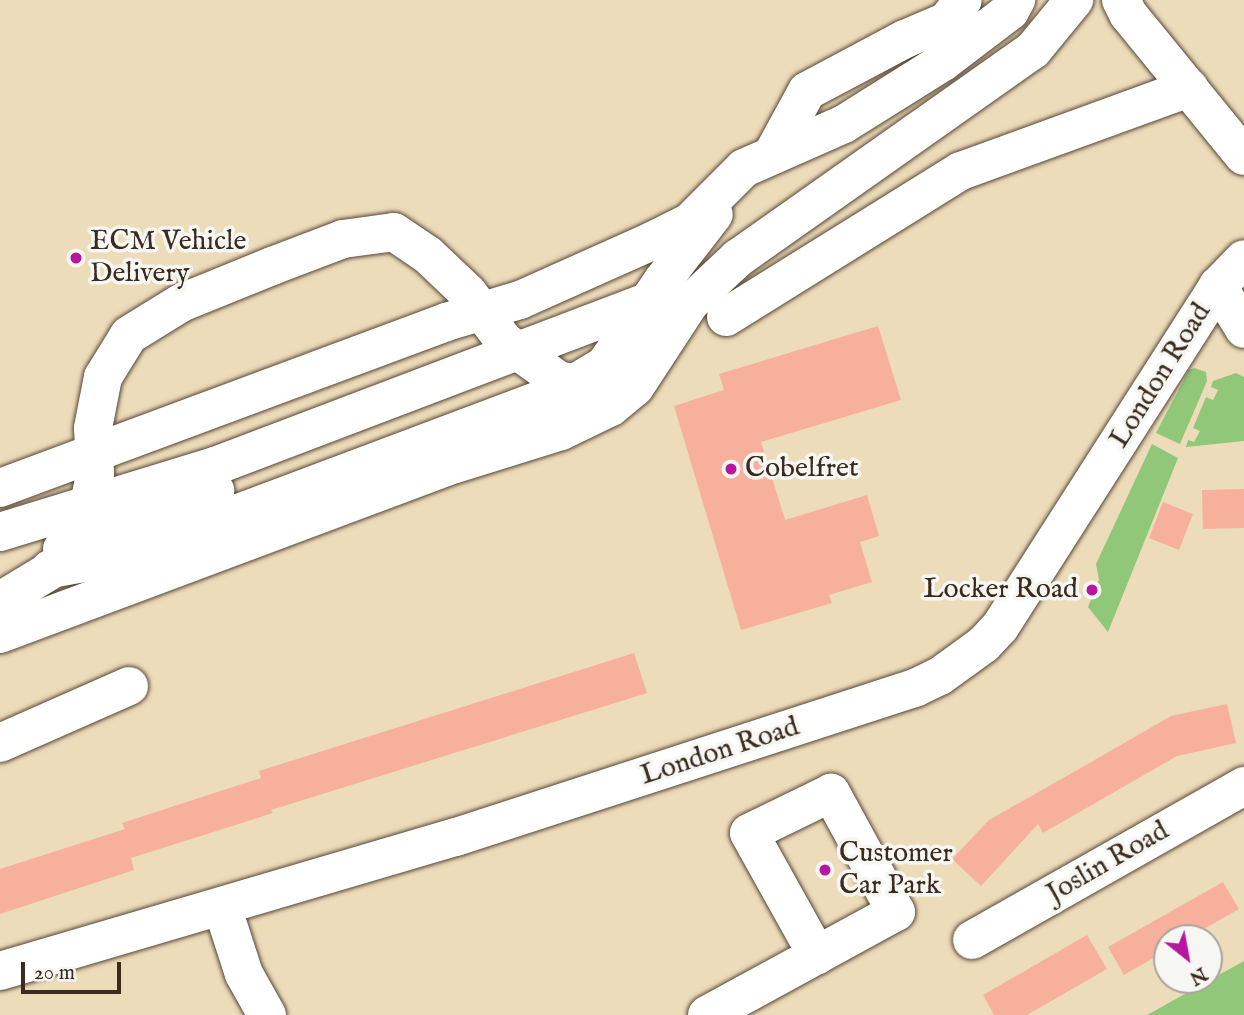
<!DOCTYPE html>
<html>
<head>
<meta charset="utf-8">
<style>
  body { margin:0 }
  #map { position:relative; width:1244px; height:1015px; overflow:hidden; background:#eddcba; font-family:"IM FELL English",serif }
  div>[style] { position:absolute }
  .green>* { inset:0; background:#91c779 }
  .building>* { inset:0; background:#f6b09b }
  .roads { filter:drop-shadow(0 0 2px #564535) drop-shadow(0 0 2px #564535) }
  .minor>* { height:38px; margin:-19px; padding:0 19px; transform-origin:19px; border-radius:19px; background:#fff }
  .dots>* { width:19px; height:19px; translate:-50% -50%; box-sizing:border-box; border:4px solid #f6f6f2; border-radius:50% }
  span { translate:-50% -50%; white-space:nowrap; text-align:center; line-height:1.15; -webkit-text-stroke:7px #f6f6f2; paint-order:stroke }
  .poi-label { font-size:28px; color:#3b2a1e }
  .left { translate:0 -50%; text-align:left }
  .right { translate:-100% -50%; text-align:right }
  .street-label { font-size:28px; color:#3b2a1e }
  .north { position:absolute; left:1153px; top:924px; width:70px; height:70px; box-sizing:border-box; background:#f6f6f2; border:2px solid #aba49d; border-radius:50%; rotate:149deg; font-size:19px; font-weight:700; line-height:28px; text-align:center; color:#3b2a1e }
  .north::after { content:''; display:block; margin:auto; width:24px; height:32px; background:#b5179e; clip-path:polygon(50% 0,100% 100%,50% 72%,0 100%) }
  .scale { position:absolute; left:21px; top:962px; width:100px; height:32px; box-sizing:border-box; border:4px solid #3b2a1e; border-top:0; padding-left:9px; font-size:21px; line-height:24px; white-space:nowrap; color:#3b2a1e; -webkit-text-stroke:5px #f6f6f2; paint-order:stroke }
</style>
</head>
<body>
<div id="map">
  <div class="green">
    <i style="clip-path:polygon(1194px 368px,1206px 372px,1207px 381px,1180px 444px,1156px 433px,1189px 370px)"></i>
    <i style="clip-path:polygon(1236px 373px,1244px 377px,1244px 441px,1186px 447px,1188px 440px,1194px 442px,1200px 431px,1193px 428px,1206px 397px,1213px 400px,1218px 390px,1211px 387px,1213px 381px)"></i>
    <i style="clip-path:polygon(1152px 444px,1178px 458px,1108px 632px,1088px 607px,1099px 580px,1096px 564px)"></i>
    <i style="clip-path:polygon(1244px 961px,1244px 1015px,1147px 1015px)"></i>
  </div>
  <div class="building">
    <i style="clip-path:polygon(878px 326px,901px 400px,761px 442px,785px 520px,867px 495px,879px 536px,860px 542px,872px 582px,829px 595px,832px 603px,741px 630px,674px 406px,724px 390px,719px 374px)"></i>
    <i style="clip-path:polygon(1244px 489px,1244px 528px,1203px 529px,1202px 490px)"></i>
    <i style="clip-path:polygon(1163px 502px,1193px 514px,1179px 550px,1149px 538px)"></i>
    <i style="clip-path:polygon(634px 653px,647px 693px,271px 810px,273px 813px,131px 858px,134px 870px,0 914px,0 869px,125px 829px,122px 823px,261px 778px,259px 771px)"></i>
    <i style="clip-path:polygon(1227px 704px,1236px 743px,1177px 756px,1043px 833px,1038px 824px,981px 886px,952px 859px,989px 820px,1086px 765px,1171px 716px)"></i>
    <i style="clip-path:polygon(1223px 882px,1239px 909px,1188px 938px,1167px 938px,1167px 950px,1124px 975px,1108px 947px)"></i>
    <i style="clip-path:polygon(1087px 935px,1107px 969px,1027px 1015px,994px 1015px,983px 995px)"></i>
  </div>
  <div class="roads">
    <div class="minor">
      <i style="left:1121px;top:0;width:16px;rotate:63deg"></i>
      <i style="left:1128px;top:14px;width:183px;rotate:50.8deg"></i>
      <i style="left:772px;top:155px;width:73px;rotate:-61.3deg"></i>
      <i style="left:807px;top:91px;width:111px;rotate:-28deg"></i>
      <i style="left:905px;top:39px;width:46px;rotate:-23.2deg"></i>
      <i style="left:947px;top:21px;width:26px;rotate:-53deg"></i>
      <i style="left:1218px;top:286px;width:50px;rotate:58.8deg"></i>
      <i style="left:726px;top:317px;width:277px;rotate:-31.9deg"></i>
      <i style="left:961px;top:171px;width:243px;rotate:-20deg"></i>
      <i style="left:0;top:488px;width:476px;rotate:-20.4deg"></i>
      <i style="left:446px;top:322px;width:77px;rotate:-16.6deg"></i>
      <i style="left:520px;top:300px;width:145px;rotate:-24.1deg"></i>
      <i style="left:652px;top:241px;width:42px;rotate:-26.6deg"></i>
      <i style="left:690px;top:222px;width:76px;rotate:-45deg"></i>
      <i style="left:744px;top:168px;width:109px;rotate:-23.7deg"></i>
      <i style="left:844px;top:124px;width:117px;rotate:-32.1deg"></i>
      <i style="left:943px;top:62px;width:84px;rotate:-37.3deg"></i>
      <i style="left:1010px;top:11px;width:13px;rotate:-61deg"></i>
      <i style="left:0;top:532px;width:225px;rotate:-17.1deg"></i>
      <i style="left:215px;top:466px;width:464px;rotate:-20.8deg"></i>
      <i style="left:62px;top:549px;width:164px;rotate:-20.8deg"></i>
      <i style="left:50px;top:569px;width:75px;rotate:-10deg"></i>
      <i style="left:124px;top:556px;width:466px;rotate:-20.6deg"></i>
      <i style="left:560px;top:392px;width:52px;rotate:-31deg"></i>
      <i style="left:605px;top:365px;width:103px;rotate:-55.7deg"></i>
      <i style="left:663px;top:280px;width:83px;rotate:-52.3deg"></i>
      <i style="left:0;top:601px;width:89px;rotate:-31.2deg"></i>
      <i style="left:76px;top:555px;width:34px;rotate:-73deg"></i>
      <i style="left:86px;top:522px;width:50px;rotate:-79.6deg"></i>
      <i style="left:95px;top:473px;width:45px;rotate:-92.5deg"></i>
      <i style="left:93px;top:428px;width:52px;rotate:-78.9deg"></i>
      <i style="left:103px;top:377px;width:49px;rotate:-58.2deg"></i>
      <i style="left:129px;top:335px;width:61px;rotate:-31.6deg"></i>
      <i style="left:181px;top:303px;width:98px;rotate:-22.1deg"></i>
      <i style="left:272px;top:266px;width:76px;rotate:-20.8deg"></i>
      <i style="left:343px;top:239px;width:51px;rotate:-7.8deg"></i>
      <i style="left:394px;top:232px;width:41px;rotate:34.1deg"></i>
      <i style="left:428px;top:255px;width:55px;rotate:43.5deg"></i>
      <i style="left:468px;top:293px;width:60px;rotate:53.1deg"></i>
      <i style="left:504px;top:341px;width:67px;rotate:35.8deg"></i>
      <i style="left:558px;top:380px;width:34px;rotate:12deg"></i>
      <i style="left:591px;top:387px;width:62px;rotate:-31.9deg"></i>
      <i style="left:0;top:634px;width:486px;rotate:-20.5deg"></i>
      <i style="left:455px;top:464px;width:111px;rotate:-17.3deg"></i>
      <i style="left:561px;top:431px;width:55px;rotate:-25.6deg"></i>
      <i style="left:611px;top:407px;width:31px;rotate:-40deg"></i>
      <i style="left:635px;top:387px;width:100px;rotate:-56.8deg"></i>
      <i style="left:690px;top:303px;width:66px;rotate:-43.2deg"></i>
      <i style="left:738px;top:258px;width:361px;rotate:-35.2deg"></i>
      <i style="left:1033px;top:50px;width:65px;rotate:-50.6deg"></i>
      <i style="left:0;top:743px;width:141px;rotate:-23.8deg"></i>
      <i style="left:222px;top:906px;width:71px;rotate:72.1deg"></i>
      <i style="left:244px;top:974px;width:47px;rotate:60.7deg"></i>
      <i style="left:972px;top:940px;width:313px;rotate:-29.5deg"></i>
      <i style="left:0;top:971px;width:475px;rotate:-16.4deg"></i>
      <i style="left:456px;top:837px;width:483px;rotate:-18deg"></i>
      <i style="left:915px;top:688px;width:28px;rotate:-26deg"></i>
      <i style="left:940px;top:676px;width:54px;rotate:-36deg"></i>
      <i style="left:984px;top:644px;width:23px;rotate:-47deg"></i>
      <i style="left:1000px;top:627px;width:405px;rotate:-57.4deg"></i>
      <i style="left:1218px;top:286px;width:37px;rotate:-46deg"></i>
      <i style="left:707px;top:1015px;width:125px;rotate:-28.6deg"></i>
      <i style="left:817px;top:955px;width:90px;rotate:-28.6deg"></i>
      <i style="left:896px;top:912px;width:136px;rotate:-118.6deg"></i>
      <i style="left:831px;top:793px;width:91px;rotate:154deg"></i>
      <i style="left:749px;top:833px;width:140px;rotate:60.9deg"></i>
    </div>
  </div>
  <div class="dots">
    <i style="left:76px;top:258px;background:#b5179e"></i>
    <i style="left:731px;top:469px;background:#b5179e"></i>
    <i style="left:1092px;top:590px;background:#b5179e"></i>
    <i style="left:825px;top:870px;background:#b5179e"></i>
  </div>
  <div class="poi-label">
    <span class="left" style="left:90px;top:258px">ECM Vehicle<br>Delivery</span>
    <span class="left" style="left:745px;top:469px">Cobelfret</span>
    <span class="right" style="left:1078px;top:590px">Locker Road</span>
    <span class="left" style="left:839px;top:870px">Customer<br>Car Park</span>
  </div>
  <div class="street-label">
    <span style="left:1161px;top:376px;rotate:-58deg">London Road</span>
    <span style="left:720px;top:752px;rotate:-18deg">London Road</span>
    <span style="left:1108px;top:863px;rotate:-30deg">Joslin Road</span>
  </div>
  <div class="north">N</div>
  <div class="scale">20 m</div>
</div>
</body>
</html>
